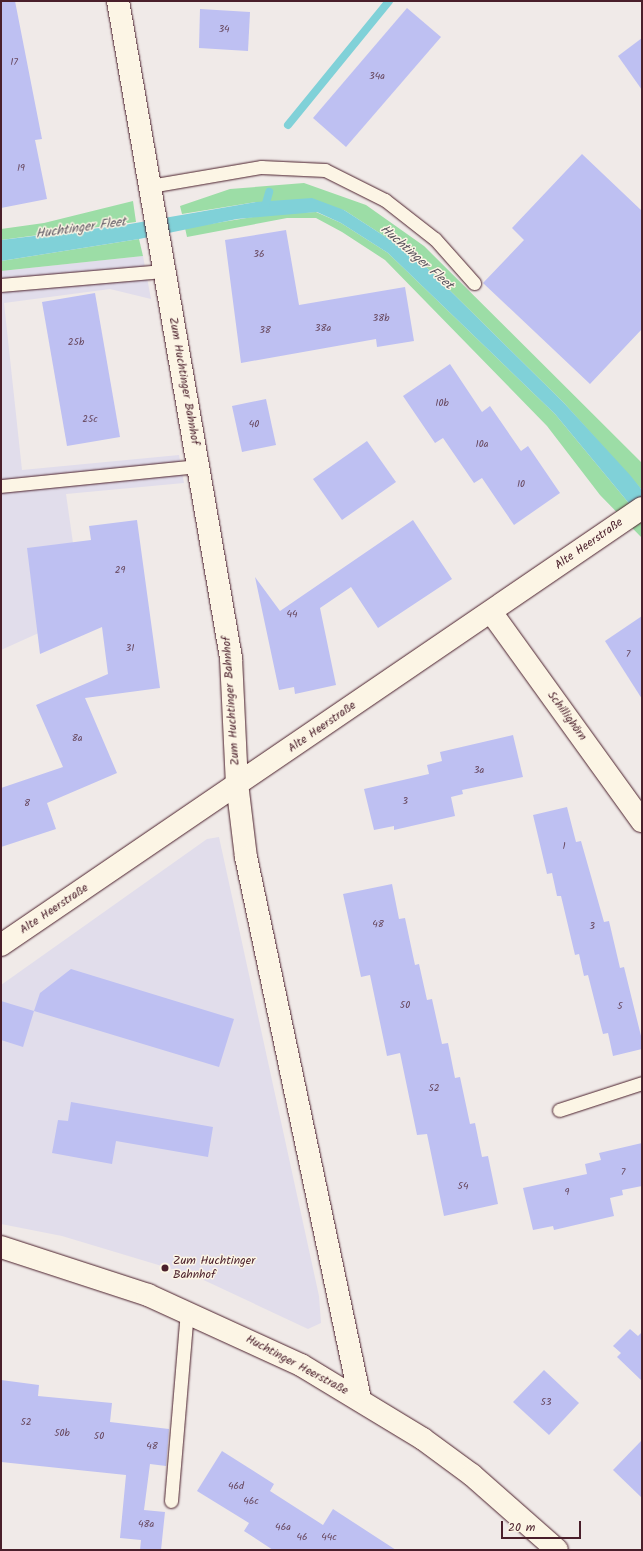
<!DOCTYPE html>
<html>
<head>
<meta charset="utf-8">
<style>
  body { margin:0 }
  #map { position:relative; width:643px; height:1551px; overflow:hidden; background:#f0eae8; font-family:Kalam,sans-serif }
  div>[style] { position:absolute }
  .built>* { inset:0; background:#e1ddeb }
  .green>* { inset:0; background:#9cdda6 }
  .water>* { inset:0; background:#80d1d8 }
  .stream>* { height:8px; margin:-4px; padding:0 4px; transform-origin:4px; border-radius:4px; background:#80d1d8 }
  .building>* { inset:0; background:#bec0f2 }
  .roads { filter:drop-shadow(0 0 1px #4a1f2b) drop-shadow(0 0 1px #4a1f2b) }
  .lane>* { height:13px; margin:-6.5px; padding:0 6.5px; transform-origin:6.5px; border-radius:6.5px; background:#fcf5e5 }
  .street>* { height:22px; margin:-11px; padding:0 11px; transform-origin:11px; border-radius:11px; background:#fcf5e5 }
  .secondary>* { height:22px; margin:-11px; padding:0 11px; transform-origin:11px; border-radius:11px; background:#fcf5e5 }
  .dots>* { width:11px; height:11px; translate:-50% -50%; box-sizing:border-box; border:2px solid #fcf5e5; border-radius:50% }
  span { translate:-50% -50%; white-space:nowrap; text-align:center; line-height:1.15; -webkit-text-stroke:3px #fcf5e5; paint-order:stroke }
  .number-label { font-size:10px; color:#67475d }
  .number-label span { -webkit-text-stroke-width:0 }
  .street-label { font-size:12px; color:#4a1f2b }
  .poi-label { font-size:12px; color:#4a1f2b }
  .left { translate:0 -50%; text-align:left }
  .water-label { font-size:13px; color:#5a545f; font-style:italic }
  .frame { position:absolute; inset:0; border:2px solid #4a1f2b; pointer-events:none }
  .scale { position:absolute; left:501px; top:1521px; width:80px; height:18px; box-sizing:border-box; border:2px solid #4a1f2b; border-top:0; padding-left:5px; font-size:12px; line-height:14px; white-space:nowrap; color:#4a1f2b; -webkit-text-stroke:3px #fcf5e5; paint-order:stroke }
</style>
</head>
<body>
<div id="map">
  <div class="built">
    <i style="clip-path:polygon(143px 256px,151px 299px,110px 289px,4px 303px,22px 470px,179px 455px,184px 483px,66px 494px,83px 613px,1px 650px,1px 271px)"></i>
    <i style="clip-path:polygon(219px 837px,319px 1296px,321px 1323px,308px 1329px,195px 1276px,62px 1236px,1px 1224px,1px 985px,207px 839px)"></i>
  </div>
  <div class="green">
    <i style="clip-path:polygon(304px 183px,366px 205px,424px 246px,642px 463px,642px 490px,564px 403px,415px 256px,344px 210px,256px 202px,182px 214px,180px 206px,230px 189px)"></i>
    <i style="clip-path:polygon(133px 201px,136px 222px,1px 240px,1px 229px,44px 223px)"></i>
    <i style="clip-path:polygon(316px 212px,341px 223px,388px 253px,555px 414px,642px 519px,642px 538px,600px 495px,547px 426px,385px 260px,342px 232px,316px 218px,287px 218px,187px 237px,185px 228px,272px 214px)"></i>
    <i style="clip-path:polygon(139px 239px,143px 256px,1px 271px,1px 261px)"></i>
  </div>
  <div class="water">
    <i style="clip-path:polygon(312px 198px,344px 210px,415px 256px,564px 403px,630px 475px,642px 490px,642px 519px,555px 414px,388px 253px,341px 223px,317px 212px,237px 219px,139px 239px,1px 261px,1px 240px,124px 225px,256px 202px)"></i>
  </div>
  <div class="stream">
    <i style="left:288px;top:125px;width:160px;rotate:-50.8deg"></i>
    <i style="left:264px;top:210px;width:19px;rotate:-74deg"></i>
  </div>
  <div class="building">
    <i style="clip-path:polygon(1px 1px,15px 1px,42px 139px,35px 140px,47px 199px,1px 208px)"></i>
    <i style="clip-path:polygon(407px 8px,441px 37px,346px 147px,313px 118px)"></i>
    <i style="clip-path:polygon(200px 9px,250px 12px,248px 51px,199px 48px)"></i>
    <i style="clip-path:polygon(642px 38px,642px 90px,618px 56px)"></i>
    <i style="clip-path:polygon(582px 154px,642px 211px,642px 329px,590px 384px,483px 283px,524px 240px,512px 228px)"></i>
    <i style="clip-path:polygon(286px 230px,299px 305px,405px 287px,414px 341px,377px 347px,376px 339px,241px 363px,225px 240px)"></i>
    <i style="clip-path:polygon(95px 293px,120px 437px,67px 446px,42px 302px)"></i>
    <i style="clip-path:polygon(450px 364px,482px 412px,490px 406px,521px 451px,528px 446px,560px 493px,514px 525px,482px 478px,474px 483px,443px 438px,435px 443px,403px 396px)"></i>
    <i style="clip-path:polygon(266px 399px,276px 445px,242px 452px,232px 406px)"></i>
    <i style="clip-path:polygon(367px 441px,396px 482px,342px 520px,313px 479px)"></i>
    <i style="clip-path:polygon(137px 520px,160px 688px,85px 698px,117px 773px,47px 803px,56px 829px,1px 847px,1px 788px,63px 767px,36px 705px,108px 674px,102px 627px,40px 654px,27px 548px,91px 540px,89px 526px)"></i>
    <i style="clip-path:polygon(413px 520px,452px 579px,378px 628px,351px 587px,320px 608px,336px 685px,295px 694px,294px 687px,279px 690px,255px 577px,280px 611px)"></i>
    <i style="clip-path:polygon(642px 616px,642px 699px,605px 641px)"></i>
    <i style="clip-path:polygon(513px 735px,523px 777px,462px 790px,463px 794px,451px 797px,455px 816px,394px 830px,394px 826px,374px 830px,364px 789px,429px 774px,427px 765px,442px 761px,440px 752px)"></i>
    <i style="clip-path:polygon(567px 807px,576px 842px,581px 841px,604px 922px,609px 921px,620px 968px,624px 967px,642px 1040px,642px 1049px,613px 1056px,608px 1033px,603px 1034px,588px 975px,584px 976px,579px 954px,575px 955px,561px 896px,557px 896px,552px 873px,547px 874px,533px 815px)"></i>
    <i style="clip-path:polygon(392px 884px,399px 919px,405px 918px,415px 965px,419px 964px,427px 1000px,432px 999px,442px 1044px,448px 1043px,455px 1078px,460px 1077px,470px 1124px,475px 1123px,482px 1157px,488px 1156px,498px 1204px,444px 1216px,427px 1134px,417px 1135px,400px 1053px,387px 1056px,370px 975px,361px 977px,343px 894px)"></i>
    <i style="clip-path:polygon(71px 969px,234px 1019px,219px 1067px,34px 1011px,40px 993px)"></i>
    <i style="clip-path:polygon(1px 1001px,34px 1011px,23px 1047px,1px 1040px)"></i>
    <i style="clip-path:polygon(71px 1102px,213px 1127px,208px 1157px,116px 1141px,112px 1164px,52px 1153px,58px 1120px,68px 1121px)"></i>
    <i style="clip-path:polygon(642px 1143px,642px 1186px,622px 1190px,623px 1195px,610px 1198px,614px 1216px,554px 1230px,553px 1226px,533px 1230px,523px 1188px,587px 1174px,585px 1164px,601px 1160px,599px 1153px)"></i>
    <i style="clip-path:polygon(630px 1329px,638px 1336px,642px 1332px,642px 1381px,617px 1357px,621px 1353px,613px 1346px)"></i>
    <i style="clip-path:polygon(544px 1370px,579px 1403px,549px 1435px,513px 1402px)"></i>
    <i style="clip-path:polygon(1px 1380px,39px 1385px,38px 1396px,112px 1403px,110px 1422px,169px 1429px,166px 1466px,150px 1464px,144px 1510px,165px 1512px,161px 1550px,140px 1550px,141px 1540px,120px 1538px,126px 1475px,1px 1462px)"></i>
    <i style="clip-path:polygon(642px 1440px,642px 1498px,613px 1470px)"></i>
    <i style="clip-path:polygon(222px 1451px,274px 1484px,270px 1491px,323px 1525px,333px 1509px,396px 1550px,273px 1550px,244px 1531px,249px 1523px,197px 1491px)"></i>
  </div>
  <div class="roads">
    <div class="lane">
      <i style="left:150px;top:186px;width:113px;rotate:-9.7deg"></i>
      <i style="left:261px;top:167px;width:64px;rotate:2.7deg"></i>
      <i style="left:325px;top:170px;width:67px;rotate:26.6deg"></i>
      <i style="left:385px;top:200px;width:63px;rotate:38deg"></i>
      <i style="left:435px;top:239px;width:59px;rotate:48.4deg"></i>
      <i style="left:1px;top:285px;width:165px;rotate:-4.9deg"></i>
      <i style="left:1px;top:486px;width:199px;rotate:-5.8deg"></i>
      <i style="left:559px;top:1110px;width:87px;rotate:-18deg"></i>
      <i style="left:171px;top:1501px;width:190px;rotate:-85.2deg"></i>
    </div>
    <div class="street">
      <i style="left:491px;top:612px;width:258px;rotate:54.2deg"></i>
      <i style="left:1px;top:945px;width:776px;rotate:-34.28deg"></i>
    </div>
    <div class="secondary">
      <i style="left:118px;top:1px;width:667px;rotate:80.24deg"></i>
      <i style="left:231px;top:658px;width:125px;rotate:87.3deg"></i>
      <i style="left:237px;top:783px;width:75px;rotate:83.1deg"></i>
      <i style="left:246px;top:857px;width:554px;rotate:78.12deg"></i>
      <i style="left:1px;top:1247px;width:155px;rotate:18.1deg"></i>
      <i style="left:148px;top:1295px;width:168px;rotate:24.6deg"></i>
      <i style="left:301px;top:1365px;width:143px;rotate:31.2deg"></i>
      <i style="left:423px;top:1439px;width:61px;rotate:36.3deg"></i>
      <i style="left:472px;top:1475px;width:113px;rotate:41.4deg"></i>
    </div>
  </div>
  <div class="dots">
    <i style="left:165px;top:1268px;background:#4a1f2b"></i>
  </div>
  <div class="number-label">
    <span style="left:224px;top:30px">34</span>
    <span style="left:14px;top:63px">17</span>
    <span style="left:377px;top:77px">34a</span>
    <span style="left:21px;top:169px">19</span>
    <span style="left:259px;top:255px">36</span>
    <span style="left:381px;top:319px">38b</span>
    <span style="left:323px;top:329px">38a</span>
    <span style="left:265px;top:331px">38</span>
    <span style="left:76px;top:343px">25b</span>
    <span style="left:442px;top:404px">10b</span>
    <span style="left:90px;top:420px">25c</span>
    <span style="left:254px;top:425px">40</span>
    <span style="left:482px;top:445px">10a</span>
    <span style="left:521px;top:485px">10</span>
    <span style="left:120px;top:571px">29</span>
    <span style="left:292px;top:615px">44</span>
    <span style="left:130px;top:649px">31</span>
    <span style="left:628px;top:655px">7</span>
    <span style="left:77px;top:739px">8a</span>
    <span style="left:479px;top:771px">3a</span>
    <span style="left:405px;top:802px">3</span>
    <span style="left:27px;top:804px">8</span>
    <span style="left:564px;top:847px">1</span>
    <span style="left:378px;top:925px">48</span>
    <span style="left:592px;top:927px">3</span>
    <span style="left:405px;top:1006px">50</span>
    <span style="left:620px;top:1007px">5</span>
    <span style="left:434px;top:1089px">52</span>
    <span style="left:623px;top:1173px">7</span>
    <span style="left:463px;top:1187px">54</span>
    <span style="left:567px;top:1193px">9</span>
    <span style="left:546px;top:1403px">53</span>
    <span style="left:26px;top:1423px">52</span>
    <span style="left:62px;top:1434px">50b</span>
    <span style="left:99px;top:1437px">50</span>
    <span style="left:152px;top:1447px">48</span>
    <span style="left:236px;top:1487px">46d</span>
    <span style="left:251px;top:1502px">46c</span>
    <span style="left:146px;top:1525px">48a</span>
    <span style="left:283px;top:1528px">46a</span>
    <span style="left:302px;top:1538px">46</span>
    <span style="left:329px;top:1538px">44c</span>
  </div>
  <div class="street-label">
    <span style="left:184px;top:381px;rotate:80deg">Zum Huchtinger Bahnhof</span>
    <span style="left:589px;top:544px;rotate:-35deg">Alte Heerstraße</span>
    <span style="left:231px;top:701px;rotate:-94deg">Zum Huchtinger Bahnhof</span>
    <span style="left:567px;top:716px;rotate:54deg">Schillighörn</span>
    <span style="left:322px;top:727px;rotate:-35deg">Alte Heerstraße</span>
    <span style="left:54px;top:909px;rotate:-34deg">Alte Heerstraße</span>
    <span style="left:297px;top:1365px;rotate:28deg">Huchtinger Heerstraße</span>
  </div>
  <div class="poi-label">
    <span class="left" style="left:173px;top:1268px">Zum Huchtinger<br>Bahnhof</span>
  </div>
  <div class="water-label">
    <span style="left:81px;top:229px;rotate:-8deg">Huchtinger Fleet</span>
    <span style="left:416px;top:258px;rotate:41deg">Huchtinger Fleet</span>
  </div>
  <div class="frame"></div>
  <div class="scale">20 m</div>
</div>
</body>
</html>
